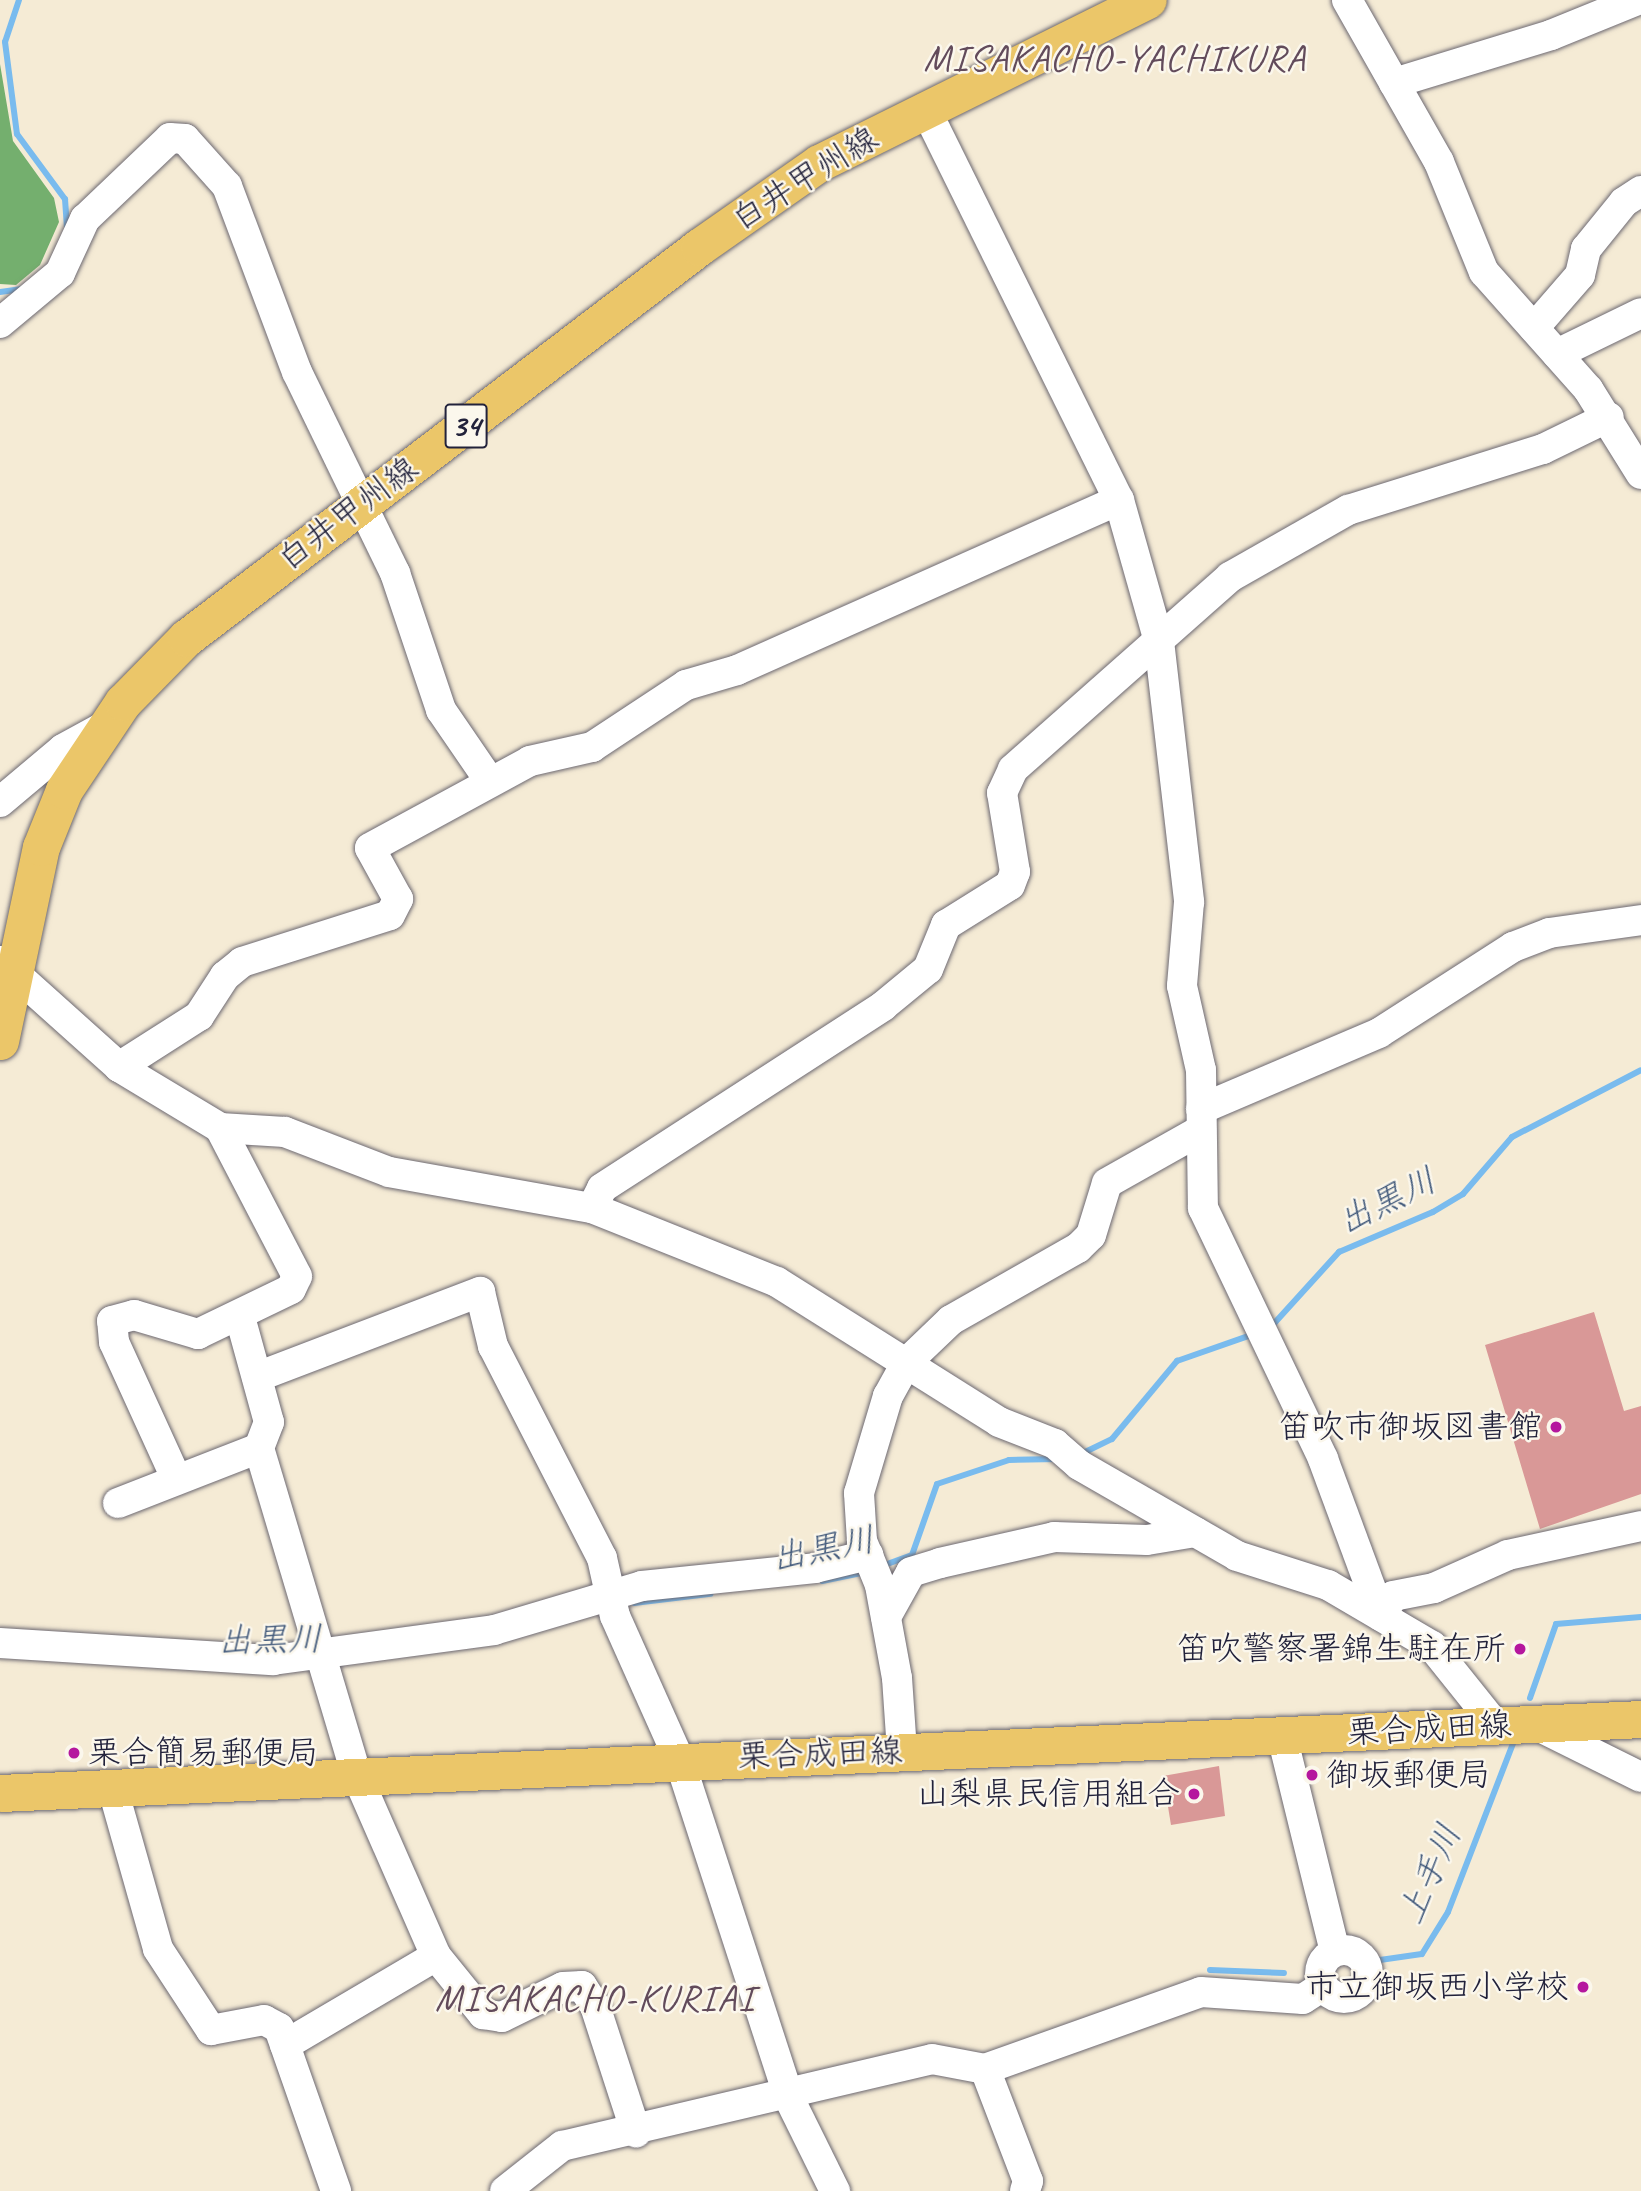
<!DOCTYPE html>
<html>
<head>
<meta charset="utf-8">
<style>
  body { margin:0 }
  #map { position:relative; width:1641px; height:2191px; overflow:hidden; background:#f5ebd5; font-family:Caveat,"Klee One",sans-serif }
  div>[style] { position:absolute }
  .forest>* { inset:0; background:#74af6e }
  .stream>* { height:6px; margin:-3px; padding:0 3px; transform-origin:3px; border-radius:3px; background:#79bbee }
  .building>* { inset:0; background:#d99897 }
  .roads { filter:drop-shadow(0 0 2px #6c6871) drop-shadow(0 0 2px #6c6871) }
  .minor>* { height:30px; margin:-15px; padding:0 15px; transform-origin:15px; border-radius:15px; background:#fff }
  .minor>.ring { margin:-15px; padding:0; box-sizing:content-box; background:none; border:30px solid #fff; border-radius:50% }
  .major>* { height:37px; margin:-18.5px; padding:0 18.5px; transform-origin:18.5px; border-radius:18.5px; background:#ebc669 }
  .dots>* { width:19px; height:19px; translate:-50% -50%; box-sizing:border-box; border:4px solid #fbf7ec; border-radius:50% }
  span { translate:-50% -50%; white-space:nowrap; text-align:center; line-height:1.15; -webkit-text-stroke:5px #fbf7ec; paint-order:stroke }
  .shield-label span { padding:2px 5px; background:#fbf7ec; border:2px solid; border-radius:5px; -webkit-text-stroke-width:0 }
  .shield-label { font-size:32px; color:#22223b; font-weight:700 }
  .street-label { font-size:33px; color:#22223b }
  .poi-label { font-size:33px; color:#22223b }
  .right { translate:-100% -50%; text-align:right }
  .left { translate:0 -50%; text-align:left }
  .water-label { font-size:35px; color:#40587a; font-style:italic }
  .quarter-label { font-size:37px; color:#624b5b; letter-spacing:2px }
</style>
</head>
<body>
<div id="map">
  <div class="forest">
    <i style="clip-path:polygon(0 64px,13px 141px,54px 198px,59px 222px,40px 265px,16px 285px,0 284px)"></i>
  </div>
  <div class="stream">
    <i style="left:19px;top:0;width:44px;rotate:108.4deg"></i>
    <i style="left:5px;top:42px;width:93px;rotate:82.6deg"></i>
    <i style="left:17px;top:134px;width:81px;rotate:53.6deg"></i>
    <i style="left:65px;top:199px;width:27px;rotate:86deg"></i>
    <i style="left:0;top:292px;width:22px;rotate:-8deg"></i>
    <i style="left:1270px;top:1328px;width:103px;rotate:-47.8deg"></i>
    <i style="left:1339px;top:1252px;width:102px;rotate:-23.1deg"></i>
    <i style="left:1433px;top:1212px;width:35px;rotate:-31deg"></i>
    <i style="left:1463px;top:1194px;width:75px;rotate:-49.3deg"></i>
    <i style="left:1512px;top:1137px;width:145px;rotate:-27.4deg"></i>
    <i style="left:1081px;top:1454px;width:34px;rotate:-26deg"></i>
    <i style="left:1112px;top:1439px;width:102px;rotate:-50.2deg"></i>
    <i style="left:1177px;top:1361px;width:82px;rotate:-19.3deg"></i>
    <i style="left:879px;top:1567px;width:35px;rotate:-20deg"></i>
    <i style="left:912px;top:1555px;width:75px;rotate:-70.6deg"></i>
    <i style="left:937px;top:1484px;width:76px;rotate:-18.4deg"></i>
    <i style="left:1009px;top:1460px;width:48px;rotate:-1.2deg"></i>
    <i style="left:822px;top:1581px;width:45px;rotate:-11.6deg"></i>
    <i style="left:634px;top:1603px;width:77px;rotate:-6.8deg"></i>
    <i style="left:1530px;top:1698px;width:78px;rotate:-70.6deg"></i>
    <i style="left:1556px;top:1624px;width:85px;rotate:-4.7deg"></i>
    <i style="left:1380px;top:1960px;width:42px;rotate:-8.1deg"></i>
    <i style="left:1422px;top:1954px;width:49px;rotate:-58.2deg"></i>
    <i style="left:1448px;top:1912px;width:189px;rotate:-68.9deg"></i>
    <i style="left:1210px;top:1970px;width:74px;rotate:2.3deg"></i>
  </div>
  <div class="building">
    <i style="clip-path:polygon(1594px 1312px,1624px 1411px,1641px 1406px,1641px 1494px,1540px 1529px,1485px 1345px)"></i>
    <i style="clip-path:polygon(1219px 1766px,1225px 1816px,1171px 1825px,1163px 1776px)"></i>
  </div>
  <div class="roads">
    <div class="minor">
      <i style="left:1347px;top:0;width:186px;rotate:60.4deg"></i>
      <i style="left:1439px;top:162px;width:119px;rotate:67.8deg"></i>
      <i style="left:1484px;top:272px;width:157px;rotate:48.4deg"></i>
      <i style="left:1588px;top:389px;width:100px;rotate:58.1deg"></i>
      <i style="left:1394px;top:83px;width:164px;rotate:-17deg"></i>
      <i style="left:1551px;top:35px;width:93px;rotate:-22.1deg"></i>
      <i style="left:925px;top:108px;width:437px;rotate:63.7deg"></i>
      <i style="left:1119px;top:500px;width:147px;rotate:74.2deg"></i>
      <i style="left:1159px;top:641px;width:263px;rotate:83.4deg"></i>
      <i style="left:1189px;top:902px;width:84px;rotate:94.8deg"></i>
      <i style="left:1182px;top:986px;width:86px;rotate:77.3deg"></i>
      <i style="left:1201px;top:1070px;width:138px;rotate:89.2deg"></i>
      <i style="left:1203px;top:1208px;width:278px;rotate:64.4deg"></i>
      <i style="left:1323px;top:1459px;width:167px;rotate:69.7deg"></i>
      <i style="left:0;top:323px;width:78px;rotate:-39.8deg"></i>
      <i style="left:60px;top:273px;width:60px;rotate:-65.2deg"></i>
      <i style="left:85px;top:219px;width:117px;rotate:-43.6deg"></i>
      <i style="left:170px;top:138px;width:15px;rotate:4deg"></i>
      <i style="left:185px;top:139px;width:63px;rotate:48.2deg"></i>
      <i style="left:227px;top:186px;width:199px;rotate:69.4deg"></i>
      <i style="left:297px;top:372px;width:224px;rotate:64deg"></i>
      <i style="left:395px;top:573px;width:145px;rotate:71.4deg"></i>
      <i style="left:441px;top:710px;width:85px;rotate:55.6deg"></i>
      <i style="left:1534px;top:328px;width:70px;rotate:-49deg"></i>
      <i style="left:1580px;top:275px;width:27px;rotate:-77deg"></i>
      <i style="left:1586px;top:249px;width:60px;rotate:-51deg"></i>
      <i style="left:1624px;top:202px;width:20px;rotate:-33deg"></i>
      <i style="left:1557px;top:354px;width:93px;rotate:-26deg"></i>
      <i style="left:0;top:802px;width:82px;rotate:-40.1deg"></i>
      <i style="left:63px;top:749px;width:46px;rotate:-28.8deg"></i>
      <i style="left:1px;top:961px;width:159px;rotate:41.9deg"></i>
      <i style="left:119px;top:1067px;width:118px;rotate:31.1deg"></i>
      <i style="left:220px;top:1128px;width:65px;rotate:3.5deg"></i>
      <i style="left:285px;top:1132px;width:111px;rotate:21deg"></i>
      <i style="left:389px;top:1172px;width:206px;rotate:10.1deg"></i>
      <i style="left:592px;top:1208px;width:199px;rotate:21.8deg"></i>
      <i style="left:777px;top:1282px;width:262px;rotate:32.2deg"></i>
      <i style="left:999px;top:1422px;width:60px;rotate:21.4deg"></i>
      <i style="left:1055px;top:1444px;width:32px;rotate:41deg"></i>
      <i style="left:1079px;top:1465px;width:182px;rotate:29.9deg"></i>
      <i style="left:1237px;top:1556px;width:96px;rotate:17.7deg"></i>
      <i style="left:1328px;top:1585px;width:121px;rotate:30.4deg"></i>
      <i style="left:1432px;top:1646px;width:102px;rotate:51.3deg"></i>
      <i style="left:119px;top:1067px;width:95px;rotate:-32.5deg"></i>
      <i style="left:199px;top:1016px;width:48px;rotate:-57deg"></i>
      <i style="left:225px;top:976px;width:22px;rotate:-39deg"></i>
      <i style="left:242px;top:962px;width:155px;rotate:-17.6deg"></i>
      <i style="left:390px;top:915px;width:18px;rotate:-63deg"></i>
      <i style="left:398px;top:899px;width:58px;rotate:-118.8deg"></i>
      <i style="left:370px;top:848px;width:182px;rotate:-28.5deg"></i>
      <i style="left:530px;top:761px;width:64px;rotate:-12.7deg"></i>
      <i style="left:592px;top:747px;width:113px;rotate:-33.4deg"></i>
      <i style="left:686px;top:685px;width:53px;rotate:-16.4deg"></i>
      <i style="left:737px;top:670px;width:418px;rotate:-24deg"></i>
      <i style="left:1201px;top:1109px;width:194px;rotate:-23.1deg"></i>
      <i style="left:1379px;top:1033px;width:159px;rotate:-32.7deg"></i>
      <i style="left:1513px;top:947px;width:39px;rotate:-21deg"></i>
      <i style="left:1549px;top:933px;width:93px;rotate:-8deg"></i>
      <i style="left:592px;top:1208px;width:22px;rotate:-63deg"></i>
      <i style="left:602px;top:1188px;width:335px;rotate:-32.9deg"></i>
      <i style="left:883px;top:1006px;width:58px;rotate:-39.4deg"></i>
      <i style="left:928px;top:969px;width:48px;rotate:-67.8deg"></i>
      <i style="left:946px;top:925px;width:75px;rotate:-32deg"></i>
      <i style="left:1010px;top:885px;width:14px;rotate:-69deg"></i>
      <i style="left:1015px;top:872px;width:80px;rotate:-99.3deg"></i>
      <i style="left:1002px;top:793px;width:26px;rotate:-65deg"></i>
      <i style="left:1013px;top:769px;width:290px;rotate:-41.5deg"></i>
      <i style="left:1230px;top:577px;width:136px;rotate:-29.6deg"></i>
      <i style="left:1348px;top:510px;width:204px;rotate:-17.4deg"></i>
      <i style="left:1543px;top:449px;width:73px;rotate:-25.9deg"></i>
      <i style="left:240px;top:1317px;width:109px;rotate:74.6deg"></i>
      <i style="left:269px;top:1422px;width:28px;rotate:111deg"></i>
      <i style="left:259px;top:1448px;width:342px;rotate:73.4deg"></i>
      <i style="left:357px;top:1776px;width:197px;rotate:66.3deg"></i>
      <i style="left:436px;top:1956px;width:75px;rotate:51deg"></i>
      <i style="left:483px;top:2014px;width:19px;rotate:9deg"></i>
      <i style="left:502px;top:2017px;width:68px;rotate:-26.2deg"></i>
      <i style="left:563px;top:1987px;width:19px;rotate:-3deg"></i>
      <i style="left:582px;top:1986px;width:24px;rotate:57deg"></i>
      <i style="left:595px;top:2006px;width:133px;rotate:72deg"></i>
      <i style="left:257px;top:1377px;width:239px;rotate:-20.9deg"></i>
      <i style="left:480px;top:1292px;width:56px;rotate:76.5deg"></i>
      <i style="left:493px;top:1346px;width:238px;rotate:62.8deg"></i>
      <i style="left:602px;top:1558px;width:59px;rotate:77.4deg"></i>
      <i style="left:615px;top:1616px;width:157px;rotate:65.9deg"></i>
      <i style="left:679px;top:1759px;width:356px;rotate:72deg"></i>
      <i style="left:789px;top:2098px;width:104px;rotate:63.7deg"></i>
      <i style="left:176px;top:1478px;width:149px;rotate:-114.5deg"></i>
      <i style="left:114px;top:1342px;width:21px;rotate:-95deg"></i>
      <i style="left:112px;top:1321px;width:23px;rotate:-15deg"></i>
      <i style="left:134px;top:1315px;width:67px;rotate:16.5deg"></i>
      <i style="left:198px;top:1334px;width:103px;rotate:-25.8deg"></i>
      <i style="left:291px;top:1289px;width:14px;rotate:-65deg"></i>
      <i style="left:297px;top:1276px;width:167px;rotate:-117.5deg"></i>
      <i style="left:118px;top:1503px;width:151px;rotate:-21.3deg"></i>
      <i style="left:1381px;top:1616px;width:23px;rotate:-59deg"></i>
      <i style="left:1393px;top:1596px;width:42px;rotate:-11deg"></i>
      <i style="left:1434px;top:1588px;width:81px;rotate:-24deg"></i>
      <i style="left:1508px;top:1555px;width:136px;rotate:-12.3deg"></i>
      <i style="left:886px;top:1617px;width:51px;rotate:-60.9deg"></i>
      <i style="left:911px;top:1572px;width:30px;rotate:-17deg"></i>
      <i style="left:940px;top:1563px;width:117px;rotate:-12.8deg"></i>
      <i style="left:1054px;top:1537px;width:93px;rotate:1.8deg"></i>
      <i style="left:1147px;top:1540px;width:49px;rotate:-9.5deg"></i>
      <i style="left:0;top:1643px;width:274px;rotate:3.6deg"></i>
      <i style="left:273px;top:1660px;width:223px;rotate:-7.7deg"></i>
      <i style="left:494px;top:1630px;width:154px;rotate:-16.6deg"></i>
      <i style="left:642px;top:1586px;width:174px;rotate:-5.9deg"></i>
      <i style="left:815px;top:1568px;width:55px;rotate:-13.8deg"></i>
      <i style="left:1534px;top:1724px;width:119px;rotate:26.4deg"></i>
      <i style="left:1282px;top:1736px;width:221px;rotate:76.2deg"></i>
      <i style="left:902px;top:1751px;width:73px;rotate:-93.9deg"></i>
      <i style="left:897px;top:1678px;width:95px;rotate:-100.4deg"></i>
      <i style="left:880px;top:1585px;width:48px;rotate:-112.2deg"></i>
      <i style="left:862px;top:1541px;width:48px;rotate:-93.6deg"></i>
      <i style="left:859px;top:1493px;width:101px;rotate:-73.4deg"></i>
      <i style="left:888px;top:1396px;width:38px;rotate:-61deg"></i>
      <i style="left:906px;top:1363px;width:62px;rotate:-43.7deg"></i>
      <i style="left:951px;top:1320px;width:146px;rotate:-29.6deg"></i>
      <i style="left:1078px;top:1248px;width:18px;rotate:-45deg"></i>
      <i style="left:1091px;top:1235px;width:54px;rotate:-72.9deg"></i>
      <i style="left:1107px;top:1183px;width:108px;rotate:-29.4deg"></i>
      <i style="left:112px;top:1786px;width:169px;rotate:74.2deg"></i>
      <i style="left:158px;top:1949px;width:97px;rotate:56.8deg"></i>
      <i style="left:211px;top:2030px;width:54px;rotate:-10.7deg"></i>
      <i style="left:264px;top:2020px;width:17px;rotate:28deg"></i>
      <i style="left:279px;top:2028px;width:173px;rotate:70.7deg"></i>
      <i class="ring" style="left:1320px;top:1950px;width:18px;height:18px"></i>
      <i style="left:285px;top:2045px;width:175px;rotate:-30.5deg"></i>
      <i style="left:985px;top:2069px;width:120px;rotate:69deg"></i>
      <i style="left:1028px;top:2181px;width:10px;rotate:107deg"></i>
      <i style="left:505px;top:2191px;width:73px;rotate:-38.3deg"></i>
      <i style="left:562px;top:2146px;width:380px;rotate:-13.2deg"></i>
      <i style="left:932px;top:2059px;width:54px;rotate:10.7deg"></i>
      <i style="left:985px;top:2069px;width:229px;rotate:-19.6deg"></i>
      <i style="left:1201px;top:1992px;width:102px;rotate:3.9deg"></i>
      <i style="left:1303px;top:1999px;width:24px;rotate:-33deg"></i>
    </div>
    <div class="major">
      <i style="left:0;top:1041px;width:198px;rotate:-78.1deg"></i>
      <i style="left:41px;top:847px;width:61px;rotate:-68deg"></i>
      <i style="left:64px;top:790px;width:106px;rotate:-56.2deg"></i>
      <i style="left:123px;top:702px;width:90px;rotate:-45.5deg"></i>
      <i style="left:186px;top:638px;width:645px;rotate:-37.31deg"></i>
      <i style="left:699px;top:247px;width:146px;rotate:-35deg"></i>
      <i style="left:819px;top:163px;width:367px;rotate:-26.4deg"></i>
      <i style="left:0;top:1793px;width:1643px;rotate:-2.58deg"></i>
    </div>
  </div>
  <div class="dots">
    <i style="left:1556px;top:1427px;background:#b5179e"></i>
    <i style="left:1520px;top:1649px;background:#b5179e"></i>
    <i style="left:74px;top:1753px;background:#b5179e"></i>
    <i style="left:1312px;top:1775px;background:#b5179e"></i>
    <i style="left:1194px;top:1794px;background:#b5179e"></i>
    <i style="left:1583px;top:1987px;background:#b5179e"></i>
  </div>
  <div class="shield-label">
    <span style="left:466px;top:426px">34</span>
  </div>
  <div class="street-label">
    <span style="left:805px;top:179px;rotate:-32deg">白井甲州線</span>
    <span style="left:348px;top:514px;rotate:-37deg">白井甲州線</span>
    <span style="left:1429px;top:1729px;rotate:-3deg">栗合成田線</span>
    <span style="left:820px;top:1754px;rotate:-2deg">栗合成田線</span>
  </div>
  <div class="poi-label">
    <span class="right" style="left:1542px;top:1427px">笛吹市御坂図書館</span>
    <span class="right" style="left:1506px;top:1649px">笛吹警察署錦生駐在所</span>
    <span class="left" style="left:88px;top:1753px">栗合簡易郵便局</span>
    <span class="left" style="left:1326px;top:1775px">御坂郵便局</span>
    <span class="right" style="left:1180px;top:1794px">山梨県民信用組合</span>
    <span class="right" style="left:1569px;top:1987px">市立御坂西小学校</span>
  </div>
  <div class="water-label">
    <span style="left:1387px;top:1201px;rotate:-26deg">出黒川</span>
    <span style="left:823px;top:1549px;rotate:-11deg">出黒川</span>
    <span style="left:270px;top:1640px;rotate:-1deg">出黒川</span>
    <span style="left:1430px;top:1874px;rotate:-66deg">上手川</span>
  </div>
  <div class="quarter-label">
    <span style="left:1115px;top:58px">MISAKACHO-YACHIKURA</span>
    <span style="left:595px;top:1998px">MISAKACHO-KURIAI</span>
  </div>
</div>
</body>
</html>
